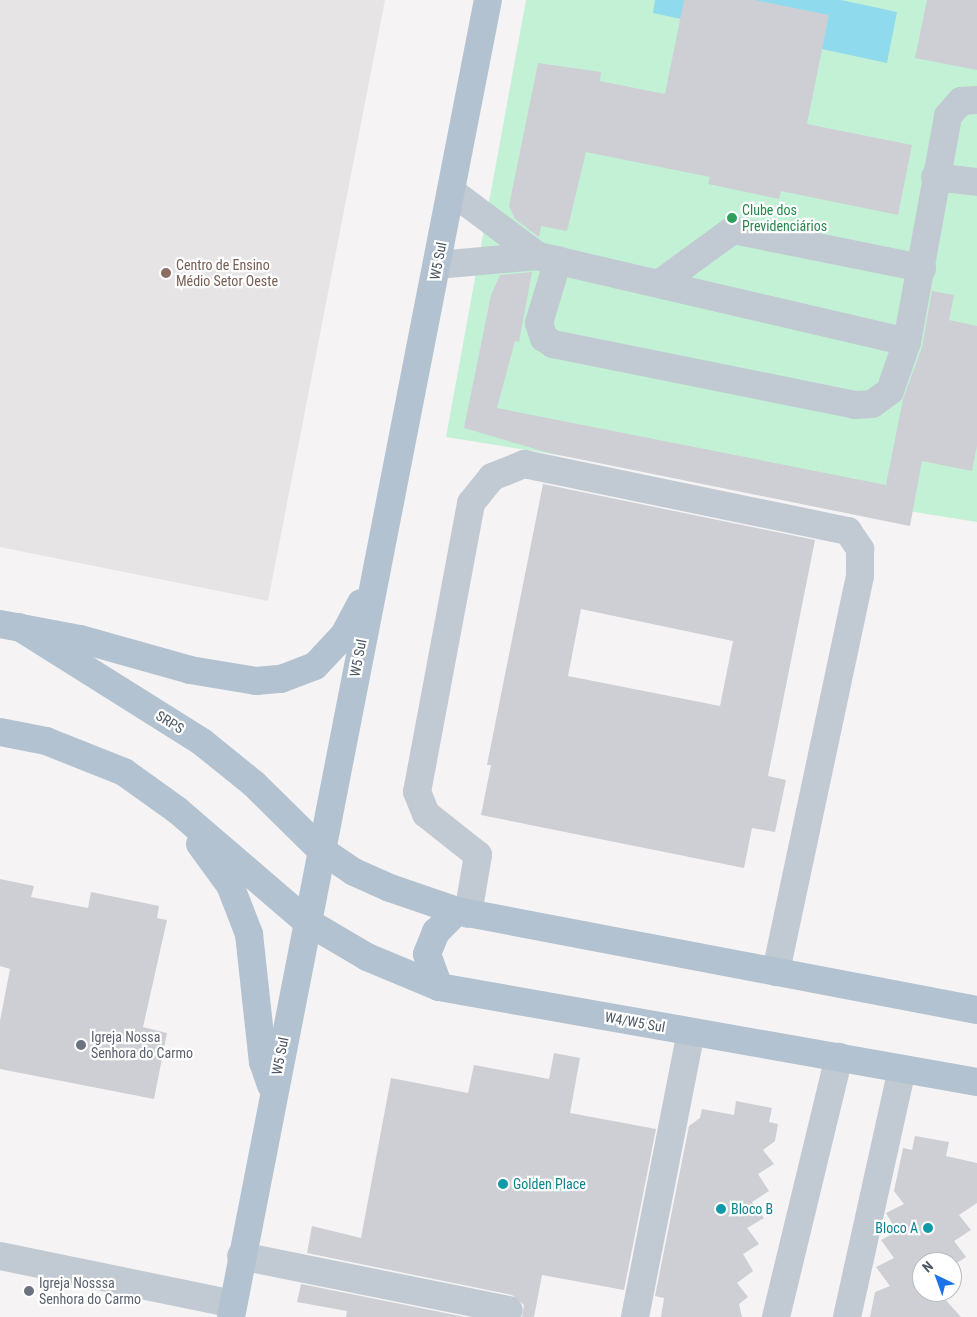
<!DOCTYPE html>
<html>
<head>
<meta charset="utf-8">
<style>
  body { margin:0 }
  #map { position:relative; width:977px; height:1317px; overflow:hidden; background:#f5f3f3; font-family:"Roboto Condensed",sans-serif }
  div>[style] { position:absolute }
  .education>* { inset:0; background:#e6e4e5 }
  .green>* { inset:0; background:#c3f1d5 }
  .water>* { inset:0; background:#90daee }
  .building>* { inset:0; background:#cdcfd5 }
  .minor>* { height:28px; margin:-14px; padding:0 14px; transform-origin:14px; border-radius:14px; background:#c1cad2 }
  .major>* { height:28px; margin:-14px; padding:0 14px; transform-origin:14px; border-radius:14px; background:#b3c2d1 }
  .dots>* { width:14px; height:14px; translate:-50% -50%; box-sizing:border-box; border:2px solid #fff; border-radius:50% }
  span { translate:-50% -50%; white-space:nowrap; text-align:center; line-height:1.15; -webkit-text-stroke:4.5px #fff; paint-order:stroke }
  .leisure-label { font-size:14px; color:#27864d }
  .left { translate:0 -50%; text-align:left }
  .street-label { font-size:14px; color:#4a5661 }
  .education-label { font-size:14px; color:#785e54 }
  .worship-label { font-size:14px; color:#5b616d }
  .culture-label { font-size:14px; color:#0d838f }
  .right { translate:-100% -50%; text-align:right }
  .north { position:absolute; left:912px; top:1252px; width:50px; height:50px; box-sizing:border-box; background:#fff; border:1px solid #b7bbc0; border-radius:50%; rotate:318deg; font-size:14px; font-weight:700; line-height:20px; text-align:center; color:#4a5661 }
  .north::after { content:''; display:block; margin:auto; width:18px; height:22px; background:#1a73e8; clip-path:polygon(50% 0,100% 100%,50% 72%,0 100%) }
</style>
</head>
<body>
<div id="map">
  <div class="education">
    <i style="clip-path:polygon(0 0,385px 0,268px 601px,0 547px)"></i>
  </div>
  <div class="green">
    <i style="clip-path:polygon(526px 0,977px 0,977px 522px,446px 437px)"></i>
  </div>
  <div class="water">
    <i style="clip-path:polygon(655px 0,841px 0,897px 12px,887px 63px,653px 13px)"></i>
  </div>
  <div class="building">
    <i style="clip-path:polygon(684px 0,754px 0,829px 15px,807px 124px,912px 145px,898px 215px,781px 191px,779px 199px,708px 184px,710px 177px,586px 152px,567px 231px,541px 226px,539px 237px,515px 219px,509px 206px,538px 63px,601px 72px,600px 81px,665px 94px)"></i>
    <i style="clip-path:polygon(927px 0,977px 0,977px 70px,915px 58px)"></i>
    <i style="clip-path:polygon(532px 272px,519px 342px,515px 341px,497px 408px,886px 485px,903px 399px,922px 347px,932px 291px,954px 295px,949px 320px,977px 326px,977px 446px,972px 471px,922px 461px,910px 526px,549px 453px,464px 428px,491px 295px,500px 275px)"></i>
    <i style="clip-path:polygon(evenodd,543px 484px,815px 540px,768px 776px,786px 780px,775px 832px,752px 828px,744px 868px,481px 815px,491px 765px,487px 765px,543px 484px,581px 609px,733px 641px,720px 706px,568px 676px,581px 609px)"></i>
    <i style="clip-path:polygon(0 879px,34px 886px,31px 897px,88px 908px,91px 892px,159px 906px,157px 918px,167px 920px,143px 1027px,167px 1033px,154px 1099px,0 1069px,0 1021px,10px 969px,0 966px)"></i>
    <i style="clip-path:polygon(554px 1053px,580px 1058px,570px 1113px,656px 1129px,624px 1290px,542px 1275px,534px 1317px,522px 1317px,524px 1305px,512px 1295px,307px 1253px,312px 1226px,361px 1238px,391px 1078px,468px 1093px,474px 1065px,549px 1079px)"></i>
    <i style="clip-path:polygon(736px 1101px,772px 1108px,769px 1122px,778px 1124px,775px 1141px,763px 1150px,774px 1164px,758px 1174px,769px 1191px,752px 1202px,764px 1218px,747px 1228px,759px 1244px,743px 1254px,753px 1271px,737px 1283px,748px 1297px,739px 1304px,742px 1317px,661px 1317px,664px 1298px,655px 1296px,689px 1126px,700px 1118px,702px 1109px,734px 1115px)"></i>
    <i style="clip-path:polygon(915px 1136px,949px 1142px,946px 1156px,977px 1163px,977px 1203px,959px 1215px,971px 1230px,954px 1241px,966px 1257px,952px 1266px,952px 1262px,922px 1262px,922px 1292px,948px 1292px,942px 1296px,961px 1317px,870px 1317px,875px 1292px,890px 1286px,876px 1267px,894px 1258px,881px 1240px,897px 1232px,886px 1213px,904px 1204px,894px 1191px,903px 1148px,912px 1150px)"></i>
    <i style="clip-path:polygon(952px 1271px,960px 1284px,952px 1289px)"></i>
    <i style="clip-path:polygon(301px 1284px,465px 1317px,346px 1317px,347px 1311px,297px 1302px)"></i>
  </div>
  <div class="minor">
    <i style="left:935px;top:177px;width:42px;rotate:6.8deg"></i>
    <i style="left:451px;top:191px;width:109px;rotate:36.8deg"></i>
    <i style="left:558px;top:260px;width:66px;rotate:106.8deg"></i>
    <i style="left:539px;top:323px;width:16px;rotate:72deg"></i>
    <i style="left:544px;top:338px;width:11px;rotate:34deg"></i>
    <i style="left:553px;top:344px;width:308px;rotate:11.4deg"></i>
    <i style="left:855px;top:405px;width:17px;rotate:-3deg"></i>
    <i style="left:872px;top:404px;width:22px;rotate:-36deg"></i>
    <i style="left:890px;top:391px;width:52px;rotate:-70.9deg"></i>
    <i style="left:907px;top:342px;width:230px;rotate:-79.7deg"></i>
    <i style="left:948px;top:116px;width:20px;rotate:-49deg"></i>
    <i style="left:961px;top:101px;width:16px;rotate:-4deg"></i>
    <i style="left:437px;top:265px;width:101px;rotate:-5.1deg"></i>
    <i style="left:538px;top:256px;width:379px;rotate:13.1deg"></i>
    <i style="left:660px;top:283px;width:90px;rotate:-36deg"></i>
    <i style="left:733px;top:230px;width:193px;rotate:11.4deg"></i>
    <i style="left:468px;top:914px;width:60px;rotate:-80.4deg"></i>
    <i style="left:478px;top:855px;width:66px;rotate:-141.7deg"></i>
    <i style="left:426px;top:814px;width:24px;rotate:-112deg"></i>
    <i style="left:417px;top:792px;width:294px;rotate:-79.4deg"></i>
    <i style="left:471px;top:503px;width:33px;rotate:-51deg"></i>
    <i style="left:492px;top:477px;width:35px;rotate:-22deg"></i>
    <i style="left:524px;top:464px;width:331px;rotate:11.7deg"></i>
    <i style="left:848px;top:531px;width:22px;rotate:56deg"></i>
    <i style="left:860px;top:549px;width:27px;rotate:90deg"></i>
    <i style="left:860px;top:576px;width:405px;rotate:102deg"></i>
    <i style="left:0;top:1256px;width:238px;rotate:11.6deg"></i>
    <i style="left:241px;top:1256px;width:273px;rotate:11.4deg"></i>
    <i style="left:635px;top:1317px;width:290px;rotate:-78.9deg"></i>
    <i style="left:776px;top:1317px;width:268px;rotate:-76.4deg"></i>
    <i style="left:847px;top:1317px;width:254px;rotate:-77.5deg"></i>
  </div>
  <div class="major">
    <i style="left:0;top:624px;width:81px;rotate:10.6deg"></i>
    <i style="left:80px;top:639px;width:114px;rotate:15.7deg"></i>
    <i style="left:190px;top:670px;width:67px;rotate:9.5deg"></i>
    <i style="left:256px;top:681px;width:25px;rotate:-5deg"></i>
    <i style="left:281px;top:679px;width:36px;rotate:-21deg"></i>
    <i style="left:315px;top:666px;width:42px;rotate:-46.9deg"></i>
    <i style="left:344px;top:635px;width:36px;rotate:-62deg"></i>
    <i style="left:19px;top:627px;width:216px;rotate:32.1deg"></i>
    <i style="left:202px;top:742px;width:67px;rotate:38.9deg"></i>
    <i style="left:254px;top:784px;width:93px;rotate:44.6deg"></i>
    <i style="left:320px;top:849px;width:41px;rotate:34.1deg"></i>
    <i style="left:354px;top:872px;width:39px;rotate:24deg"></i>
    <i style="left:390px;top:888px;width:71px;rotate:18.9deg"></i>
    <i style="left:457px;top:911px;width:529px;rotate:10.78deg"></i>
    <i style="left:0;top:732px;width:47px;rotate:11.1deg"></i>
    <i style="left:46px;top:741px;width:84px;rotate:21.7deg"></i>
    <i style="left:124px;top:772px;width:65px;rotate:35.6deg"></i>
    <i style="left:177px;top:810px;width:170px;rotate:40.7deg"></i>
    <i style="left:306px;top:921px;width:71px;rotate:30.5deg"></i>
    <i style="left:367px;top:957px;width:78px;rotate:22.6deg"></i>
    <i style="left:439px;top:987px;width:546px;rotate:10.01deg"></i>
    <i style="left:200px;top:844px;width:51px;rotate:53.8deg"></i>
    <i style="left:230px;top:885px;width:53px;rotate:68.8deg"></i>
    <i style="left:249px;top:934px;width:129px;rotate:83.8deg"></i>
    <i style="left:263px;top:1062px;width:24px;rotate:71deg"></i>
    <i style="left:439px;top:987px;width:35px;rotate:-110deg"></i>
    <i style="left:427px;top:954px;width:24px;rotate:-68deg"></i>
    <i style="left:436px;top:932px;width:30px;rotate:-45deg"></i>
    <i style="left:231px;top:1317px;width:1342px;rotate:-78.96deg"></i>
  </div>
  <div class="dots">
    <i style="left:732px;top:218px;background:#2e9e5b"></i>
    <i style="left:166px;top:273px;background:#8d6e63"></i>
    <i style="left:81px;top:1045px;background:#6b7280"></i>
    <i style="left:503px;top:1184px;background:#0f9aa8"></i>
    <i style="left:721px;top:1209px;background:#0f9aa8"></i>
    <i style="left:928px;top:1228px;background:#0f9aa8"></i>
    <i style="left:29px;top:1291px;background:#6b7280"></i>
  </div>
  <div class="leisure-label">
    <span class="left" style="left:742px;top:218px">Clube dos<br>Previdenciários</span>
  </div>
  <div class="street-label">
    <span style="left:438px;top:261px;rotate:-79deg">W5 Sul</span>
    <span style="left:358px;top:658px;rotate:-79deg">W5 Sul</span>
    <span style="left:170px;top:722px;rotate:31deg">SRPS</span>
    <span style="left:635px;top:1022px;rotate:10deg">W4/W5 Sul</span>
    <span style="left:280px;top:1056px;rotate:-79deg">W5 Sul</span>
  </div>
  <div class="education-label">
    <span class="left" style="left:176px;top:273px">Centro de Ensino<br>Médio Setor Oeste</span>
  </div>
  <div class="worship-label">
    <span class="left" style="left:91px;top:1045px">Igreja Nossa<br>Senhora do Carmo</span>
    <span class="left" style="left:39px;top:1291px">Igreja Nosssa<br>Senhora do Carmo</span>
  </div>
  <div class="culture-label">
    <span class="left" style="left:513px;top:1184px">Golden Place</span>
    <span class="left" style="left:731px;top:1209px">Bloco B</span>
    <span class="right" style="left:918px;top:1228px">Bloco A</span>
  </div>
  <div class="north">N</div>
</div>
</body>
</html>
